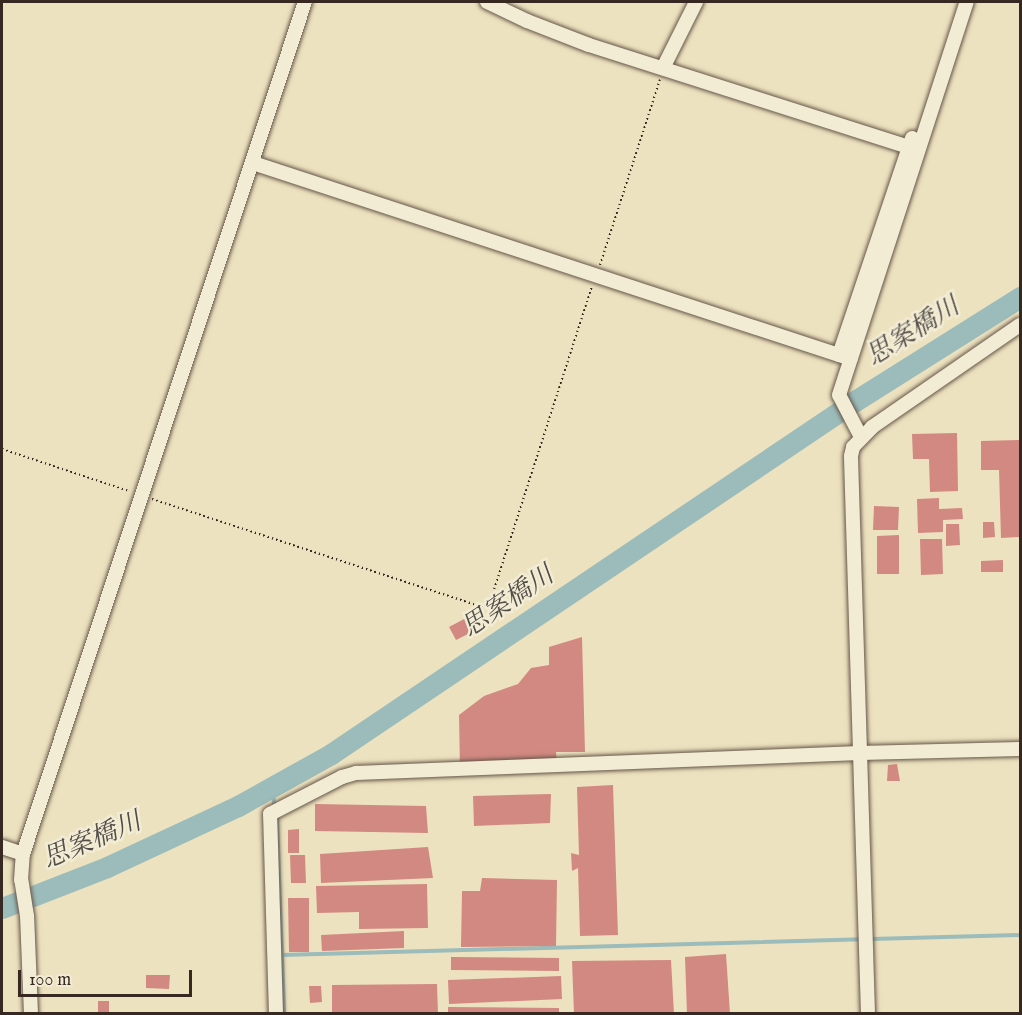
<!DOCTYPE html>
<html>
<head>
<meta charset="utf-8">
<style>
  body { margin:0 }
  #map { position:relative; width:1022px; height:1015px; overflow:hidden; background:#ede2bf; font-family:"IM FELL English","Noto Serif JP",serif }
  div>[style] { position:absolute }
  .stream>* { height:4px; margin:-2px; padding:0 2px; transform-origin:2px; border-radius:2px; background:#9bbcba }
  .river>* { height:21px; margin:-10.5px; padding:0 10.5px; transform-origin:10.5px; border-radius:10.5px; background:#9bbcba }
  .building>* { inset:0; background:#d28981 }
  .path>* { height:2px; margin-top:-1px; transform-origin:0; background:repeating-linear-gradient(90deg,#382822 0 1.5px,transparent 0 4.5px) }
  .roads { filter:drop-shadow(0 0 2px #655649) drop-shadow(0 0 2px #655649) }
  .minor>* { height:14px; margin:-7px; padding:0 7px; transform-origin:7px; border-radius:7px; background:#f3ecd5 }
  span { translate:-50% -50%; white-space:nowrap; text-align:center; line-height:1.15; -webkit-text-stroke:5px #f3ecd5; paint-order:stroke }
  .water-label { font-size:26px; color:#514d48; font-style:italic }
  .frame { position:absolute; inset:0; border:3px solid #382822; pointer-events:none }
  .scale { position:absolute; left:18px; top:970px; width:174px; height:27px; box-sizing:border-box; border:3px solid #382822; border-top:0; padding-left:8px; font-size:18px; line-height:21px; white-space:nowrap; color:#382822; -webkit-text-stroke:4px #f3ecd5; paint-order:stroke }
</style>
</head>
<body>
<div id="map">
  <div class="stream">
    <i style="left:273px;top:787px;width:19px;rotate:87deg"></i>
    <i style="left:277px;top:820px;width:194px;rotate:87.9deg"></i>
    <i style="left:282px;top:955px;width:738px;rotate:-1.55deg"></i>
  </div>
  <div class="river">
    <i style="left:2px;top:908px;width:113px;rotate:-21.3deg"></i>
    <i style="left:107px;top:867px;width:145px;rotate:-25deg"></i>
    <i style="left:238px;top:806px;width:107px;rotate:-29.2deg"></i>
    <i style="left:331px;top:754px;width:632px;rotate:-33.97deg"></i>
    <i style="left:855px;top:401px;width:195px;rotate:-32.2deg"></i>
  </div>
  <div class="building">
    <i style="clip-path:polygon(957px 433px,958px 491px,930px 492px,929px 459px,913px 459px,912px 434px)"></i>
    <i style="clip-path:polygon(1020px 440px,1020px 537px,1001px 538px,999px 470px,981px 470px,981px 441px)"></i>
    <i style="clip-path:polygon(939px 498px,939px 509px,962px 508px,963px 519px,943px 520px,943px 532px,918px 533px,917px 499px)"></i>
    <i style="clip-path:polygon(874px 506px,899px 507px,898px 530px,873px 530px)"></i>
    <i style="clip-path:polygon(983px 522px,994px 522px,995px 537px,983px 538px)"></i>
    <i style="clip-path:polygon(946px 524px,959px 524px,960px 545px,946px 546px)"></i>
    <i style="clip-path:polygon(899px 535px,899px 574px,877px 574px,877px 536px)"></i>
    <i style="clip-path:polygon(920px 539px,942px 539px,943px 574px,921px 575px)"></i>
    <i style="clip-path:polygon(1003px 560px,1003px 572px,981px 572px,981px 561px)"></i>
    <i style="clip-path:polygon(466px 618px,474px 631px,456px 640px,449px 627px)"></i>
    <i style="clip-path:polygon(582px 637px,585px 752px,556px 752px,557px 764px,460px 771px,459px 715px,484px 696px,518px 684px,531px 668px,549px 665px,549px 647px)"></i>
    <i style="clip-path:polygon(897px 764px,900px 781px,887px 781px,888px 765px)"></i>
    <i style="clip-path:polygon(613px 785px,618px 935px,580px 936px,578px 868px,572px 871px,571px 853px,579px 855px,577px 787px)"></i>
    <i style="clip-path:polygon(551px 794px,550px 823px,474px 826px,473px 796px)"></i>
    <i style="clip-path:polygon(315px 804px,426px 806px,428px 833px,315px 831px)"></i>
    <i style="clip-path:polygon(299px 829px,299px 853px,288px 853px,288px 830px)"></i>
    <i style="clip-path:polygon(428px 847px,433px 878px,321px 883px,320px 854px)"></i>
    <i style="clip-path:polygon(290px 855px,305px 855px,306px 883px,291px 883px)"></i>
    <i style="clip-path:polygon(482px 878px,557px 880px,556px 946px,461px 947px,462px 891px,480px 891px)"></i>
    <i style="clip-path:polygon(427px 884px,428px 928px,359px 929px,359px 912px,317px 913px,316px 886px)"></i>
    <i style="clip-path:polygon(288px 898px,309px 898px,309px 952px,289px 952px)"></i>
    <i style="clip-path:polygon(404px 931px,404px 948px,322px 951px,321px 935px)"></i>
    <i style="clip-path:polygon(726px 954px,730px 1014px,687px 1014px,685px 957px)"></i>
    <i style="clip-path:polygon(451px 957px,559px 958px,559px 971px,451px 970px)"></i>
    <i style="clip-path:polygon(671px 960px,674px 1014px,574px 1014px,572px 961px)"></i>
    <i style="clip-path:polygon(146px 975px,170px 975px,169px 989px,146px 988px)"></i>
    <i style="clip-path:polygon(561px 976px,562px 999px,449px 1004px,448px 980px)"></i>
    <i style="clip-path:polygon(437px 984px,438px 1014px,332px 1014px,332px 985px)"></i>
    <i style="clip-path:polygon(309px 986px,321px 986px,322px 1002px,310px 1003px)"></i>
    <i style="clip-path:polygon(98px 1001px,109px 1001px,109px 1014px,98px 1014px)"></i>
    <i style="clip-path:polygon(448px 1007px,559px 1008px,559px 1014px,448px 1014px)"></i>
  </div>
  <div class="path">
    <i style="left:600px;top:265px;width:195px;rotate:-72.1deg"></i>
    <i style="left:2px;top:449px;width:134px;rotate:18.3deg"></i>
    <i style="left:152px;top:499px;width:342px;rotate:18.1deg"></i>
    <i style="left:477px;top:605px;width:7px;rotate:8deg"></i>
    <i style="left:484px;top:606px;width:7px;rotate:-34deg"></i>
    <i style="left:490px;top:602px;width:331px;rotate:-72.1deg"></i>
  </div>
  <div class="roads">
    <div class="minor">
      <i style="left:487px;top:2px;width:44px;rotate:25.4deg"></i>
      <i style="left:527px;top:21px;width:66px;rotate:21.2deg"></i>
      <i style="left:589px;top:45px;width:336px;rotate:17.7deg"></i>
      <i style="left:663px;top:68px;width:74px;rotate:-63.4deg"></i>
      <i style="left:253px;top:163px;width:629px;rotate:18.15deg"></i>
      <i style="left:839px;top:355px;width:229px;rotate:-71.4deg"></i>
      <i style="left:861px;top:437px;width:47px;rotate:-117.6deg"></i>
      <i style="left:839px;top:395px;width:413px;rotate:-72deg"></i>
      <i style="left:2px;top:847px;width:22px;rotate:18deg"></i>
      <i style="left:31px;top:1014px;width:98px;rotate:-92.3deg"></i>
      <i style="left:27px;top:916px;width:36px;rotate:-99deg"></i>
      <i style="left:21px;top:880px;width:26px;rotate:-86deg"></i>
      <i style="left:23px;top:854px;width:897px;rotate:-71.69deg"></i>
      <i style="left:276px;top:1014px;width:200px;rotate:-91.7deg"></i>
      <i style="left:270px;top:814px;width:81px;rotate:-27.2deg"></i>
      <i style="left:342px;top:777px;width:15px;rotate:-16deg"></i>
      <i style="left:356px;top:773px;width:504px;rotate:-2.27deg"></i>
      <i style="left:860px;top:753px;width:160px;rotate:-1.4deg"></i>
      <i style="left:868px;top:1014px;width:558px;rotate:-91.75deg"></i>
      <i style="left:851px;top:456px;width:9px;rotate:-77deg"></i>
      <i style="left:853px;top:447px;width:28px;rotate:-46deg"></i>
      <i style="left:872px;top:427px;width:180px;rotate:-34.6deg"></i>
    </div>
  </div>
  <div class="water-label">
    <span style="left:913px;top:332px;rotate:-32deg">思案橋川</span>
    <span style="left:508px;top:602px;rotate:-34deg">思案橋川</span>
    <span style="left:92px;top:841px;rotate:-23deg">思案橋川</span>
  </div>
  <div class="frame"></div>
  <div class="scale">100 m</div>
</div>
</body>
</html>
